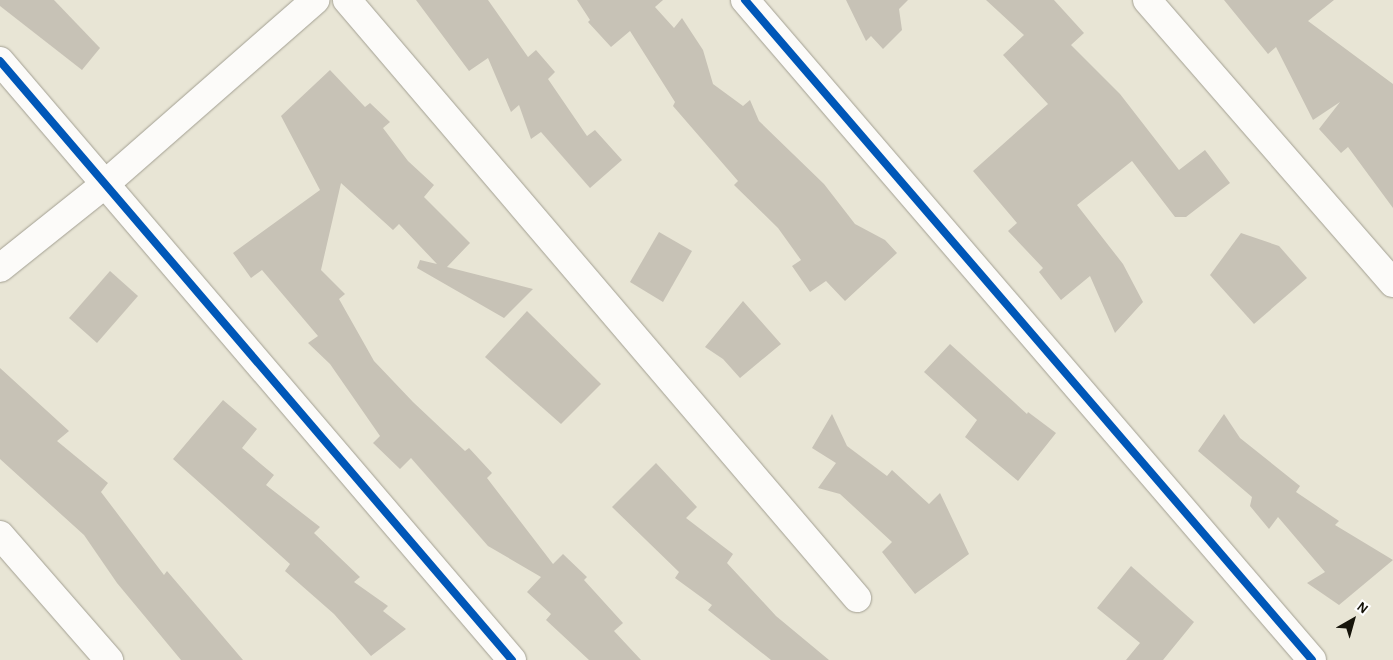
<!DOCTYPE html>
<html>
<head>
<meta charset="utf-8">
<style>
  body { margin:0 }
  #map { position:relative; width:1393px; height:660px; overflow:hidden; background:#e8e5d5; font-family:"Alegreya Sans",sans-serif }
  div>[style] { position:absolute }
  .building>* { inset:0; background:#c7c2b6 }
  .roads { filter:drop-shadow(0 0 1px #a29f92) drop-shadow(0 0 1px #a29f92) }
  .street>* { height:28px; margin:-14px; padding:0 14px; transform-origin:14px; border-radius:14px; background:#fcfbf9 }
  .cycleway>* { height:8px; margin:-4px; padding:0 4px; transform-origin:4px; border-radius:4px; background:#0057b8 }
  span { translate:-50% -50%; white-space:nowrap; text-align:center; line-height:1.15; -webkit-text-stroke:4.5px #fff; paint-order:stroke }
  .north { position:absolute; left:1328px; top:595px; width:50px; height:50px; -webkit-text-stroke:4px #fff; paint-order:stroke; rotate:38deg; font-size:14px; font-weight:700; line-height:20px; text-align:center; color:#16140a }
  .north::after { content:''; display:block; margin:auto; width:18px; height:22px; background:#16140a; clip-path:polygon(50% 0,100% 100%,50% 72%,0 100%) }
</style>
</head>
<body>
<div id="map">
  <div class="building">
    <i style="clip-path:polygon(0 0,54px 0,100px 48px,82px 70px,0 6px)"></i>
    <i style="clip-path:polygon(416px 0,488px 0,528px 57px,536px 50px,555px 72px,548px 79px,587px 136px,595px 130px,622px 160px,590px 188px,541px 132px,531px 139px,519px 105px,511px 112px,488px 58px,469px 71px)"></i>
    <i style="clip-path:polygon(577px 0,663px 0,655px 7px,674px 28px,682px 18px,703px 50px,713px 84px,743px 106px,750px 100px,759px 121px,824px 184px,855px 224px,885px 240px,897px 253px,845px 301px,826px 281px,810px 292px,792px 266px,801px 260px,778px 228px,734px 185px,738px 181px,673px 106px,675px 102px,630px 31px,611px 47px,588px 22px,590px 20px)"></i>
    <i style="clip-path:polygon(846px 0,908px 0,899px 9px,902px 30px,883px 49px,871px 36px,866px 41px)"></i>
    <i style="clip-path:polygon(986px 0,1054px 0,1084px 33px,1071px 45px,1120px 94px,1179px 170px,1205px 150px,1230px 183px,1186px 217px,1175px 217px,1132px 161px,1077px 205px,1123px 264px,1143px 302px,1115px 333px,1090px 276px,1061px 300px,1039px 272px,1043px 268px,1008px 231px,1017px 223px,973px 171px,1048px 104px,1003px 55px,1024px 35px)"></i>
    <i style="clip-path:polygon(1224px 0,1334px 0,1308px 21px,1393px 84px,1393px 208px,1348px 147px,1341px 153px,1319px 129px,1340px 102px,1313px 120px,1276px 47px,1268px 54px)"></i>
    <i style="clip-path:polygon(330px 70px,365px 107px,370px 103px,390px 122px,383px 128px,408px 161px,434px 185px,424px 197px,470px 243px,447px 267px,533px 289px,504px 318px,417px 268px,420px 260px,437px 264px,399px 224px,393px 230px,341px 183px,321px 270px,345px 294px,339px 299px,374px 361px,413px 402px,465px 451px,469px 448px,492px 473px,487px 478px,553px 564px,563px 554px,587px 577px,584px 580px,623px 623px,614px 631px,641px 660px,589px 660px,546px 620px,551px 614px,527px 592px,541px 577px,488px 546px,411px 458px,400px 469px,373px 443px,380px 436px,330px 364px,308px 343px,318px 336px,262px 270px,251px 278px,233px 253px,320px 190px,281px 116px)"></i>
    <i style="clip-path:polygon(659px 232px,692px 251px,663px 302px,630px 282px)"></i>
    <i style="clip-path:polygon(1241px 233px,1279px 246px,1307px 278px,1254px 324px,1210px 275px)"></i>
    <i style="clip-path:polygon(110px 271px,138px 296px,97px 343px,69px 318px)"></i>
    <i style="clip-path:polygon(743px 301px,781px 344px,740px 378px,723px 359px,705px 347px)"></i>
    <i style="clip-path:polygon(527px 311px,601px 384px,561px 424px,485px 357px)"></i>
    <i style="clip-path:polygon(950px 344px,1027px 414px,1028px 412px,1056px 433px,1018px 481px,965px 437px,977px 420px,924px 372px)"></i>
    <i style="clip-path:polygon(0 368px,69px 431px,57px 441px,108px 483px,101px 492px,164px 575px,167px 571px,243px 660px,181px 660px,117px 583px,84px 535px,0 459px)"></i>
    <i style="clip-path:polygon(223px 400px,257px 429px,242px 448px,274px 475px,266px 485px,320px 527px,314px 533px,360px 577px,354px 582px,388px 606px,383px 611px,406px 629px,371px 656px,334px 614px,285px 571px,290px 564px,173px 459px)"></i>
    <i style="clip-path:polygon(832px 414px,847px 446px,887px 476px,892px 470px,929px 504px,940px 493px,969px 554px,915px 594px,882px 552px,892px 542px,840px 494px,818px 488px,836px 463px,812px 448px)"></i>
    <i style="clip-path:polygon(1224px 414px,1240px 438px,1300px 486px,1296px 492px,1339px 521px,1335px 525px,1393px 560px,1339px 605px,1307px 583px,1325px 572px,1278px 517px,1269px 529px,1250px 506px,1252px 497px,1198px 451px)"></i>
    <i style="clip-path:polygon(656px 463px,697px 507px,686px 518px,733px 554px,727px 563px,776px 616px,829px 660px,771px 660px,708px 610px,712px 605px,675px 578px,679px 572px,612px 507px)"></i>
    <i style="clip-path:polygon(1131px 566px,1194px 622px,1163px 660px,1126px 660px,1140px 643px,1097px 608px)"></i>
  </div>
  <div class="roads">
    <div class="street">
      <i style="left:347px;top:0;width:786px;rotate:49.54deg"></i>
      <i style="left:745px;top:0;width:870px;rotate:49.33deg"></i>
      <i style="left:1147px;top:0;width:375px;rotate:49deg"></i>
      <i style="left:0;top:61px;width:788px;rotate:49.48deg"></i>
      <i style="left:0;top:268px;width:133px;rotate:-38.6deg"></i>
      <i style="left:104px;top:185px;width:281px;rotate:-41.2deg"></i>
      <i style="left:0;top:535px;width:166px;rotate:48.9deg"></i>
    </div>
  </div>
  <div class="cycleway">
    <i style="left:745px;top:0;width:870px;rotate:49.33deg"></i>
    <i style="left:0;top:61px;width:788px;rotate:49.48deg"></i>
  </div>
  <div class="north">N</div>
</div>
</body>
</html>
